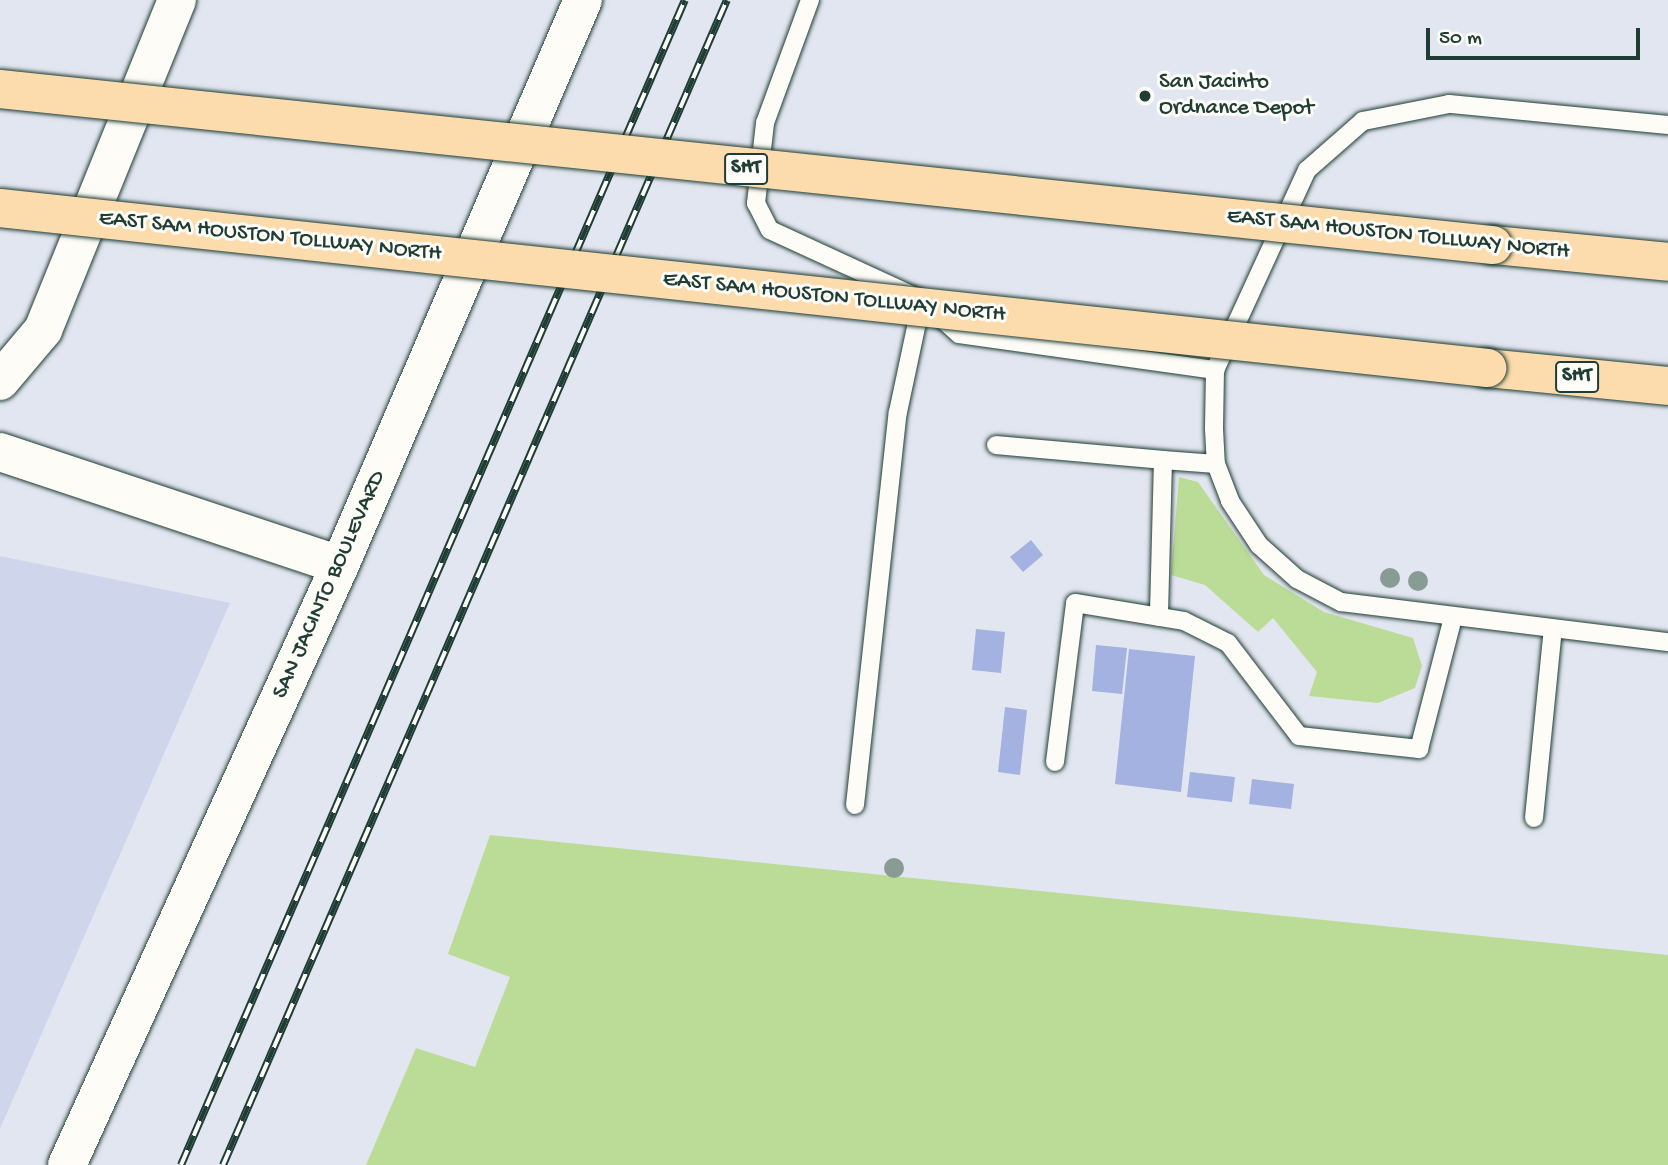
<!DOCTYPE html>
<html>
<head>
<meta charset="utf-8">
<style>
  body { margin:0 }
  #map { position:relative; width:1668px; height:1165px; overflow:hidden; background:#e2e6f0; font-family:"Gochi Hand",sans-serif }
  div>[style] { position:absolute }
  .built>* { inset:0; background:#cfd6ec }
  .green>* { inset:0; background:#bbdc96 }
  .building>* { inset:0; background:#a3b2e1 }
  .roads { filter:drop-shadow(0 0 2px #1f3d34) drop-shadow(0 0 2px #1f3d34) }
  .lane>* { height:18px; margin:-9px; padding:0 9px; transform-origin:9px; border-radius:9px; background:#fdfcf7 }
  .secondary>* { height:38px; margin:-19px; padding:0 19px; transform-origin:19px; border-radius:19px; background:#fdfcf7 }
  .highway>* { height:38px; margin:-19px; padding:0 19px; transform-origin:19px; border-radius:19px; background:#fcdcac }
  .rail>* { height:8px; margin-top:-4px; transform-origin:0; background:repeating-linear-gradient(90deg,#fdfcf7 0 16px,#1f3d34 0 32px); box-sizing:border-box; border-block:2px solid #1f3d34 }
  .bridges { filter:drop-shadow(0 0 2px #1f3d34) drop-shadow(0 0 2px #1f3d34) }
  .highway-bridge>* { height:38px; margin:-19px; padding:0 19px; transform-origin:19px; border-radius:19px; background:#fcdcac }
  .trees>* { width:20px; height:20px; margin:-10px; border-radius:50%; background:#889b94 }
  .dots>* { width:19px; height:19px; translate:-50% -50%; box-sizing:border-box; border:4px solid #fdfcf7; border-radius:50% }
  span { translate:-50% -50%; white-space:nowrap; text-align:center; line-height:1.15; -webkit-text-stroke:6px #fdfcf7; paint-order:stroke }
  .shield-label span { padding:2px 5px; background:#fdfcf7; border:2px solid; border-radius:5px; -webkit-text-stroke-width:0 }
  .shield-label { font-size:21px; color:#1f3d34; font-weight:700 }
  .poi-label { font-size:23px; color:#1f3d34 }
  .left { translate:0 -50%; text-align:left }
  .street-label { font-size:23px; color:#1f3d34 }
  .scale { position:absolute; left:1426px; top:28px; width:214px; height:32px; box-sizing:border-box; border:4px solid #1f3d34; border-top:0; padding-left:9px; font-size:21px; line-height:24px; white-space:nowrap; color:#1f3d34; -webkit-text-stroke:5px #fdfcf7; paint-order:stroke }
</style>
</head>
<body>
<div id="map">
  <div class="built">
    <i style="clip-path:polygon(0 556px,230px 603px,0 1129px)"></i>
  </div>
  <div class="green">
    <i style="clip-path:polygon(1179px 477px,1198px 482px,1264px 575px,1324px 612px,1413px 638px,1422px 666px,1415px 688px,1378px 703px,1309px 696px,1317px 672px,1273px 618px,1258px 632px,1205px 585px,1171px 575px)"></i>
    <i style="clip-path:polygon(490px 835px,1668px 955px,1668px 1165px,366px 1165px,416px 1048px,475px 1067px,510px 977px,448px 954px)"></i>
  </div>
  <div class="building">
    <i style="clip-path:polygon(1031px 540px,1043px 555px,1023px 572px,1010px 557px)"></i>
    <i style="clip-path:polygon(976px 629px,1005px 632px,1001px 673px,972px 670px)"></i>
    <i style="clip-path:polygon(1096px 645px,1127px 648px,1122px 694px,1092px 691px)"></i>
    <i style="clip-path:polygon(1129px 649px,1195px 656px,1181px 792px,1115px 784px)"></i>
    <i style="clip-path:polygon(1005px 707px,1027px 710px,1020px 775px,998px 772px)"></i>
    <i style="clip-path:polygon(1190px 772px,1235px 777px,1232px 802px,1187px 797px)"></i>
    <i style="clip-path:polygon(1252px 779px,1294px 784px,1291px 809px,1249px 804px)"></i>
  </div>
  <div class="roads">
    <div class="lane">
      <i style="left:810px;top:0;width:131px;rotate:110.1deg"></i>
      <i style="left:765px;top:123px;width:81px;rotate:96.4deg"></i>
      <i style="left:756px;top:203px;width:30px;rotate:63deg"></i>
      <i style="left:770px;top:230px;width:163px;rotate:24.7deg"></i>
      <i style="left:1668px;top:125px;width:220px;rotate:-174.5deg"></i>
      <i style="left:1449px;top:104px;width:88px;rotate:168.8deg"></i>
      <i style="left:1363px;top:121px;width:74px;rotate:138.8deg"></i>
      <i style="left:1307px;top:170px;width:220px;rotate:114.7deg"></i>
      <i style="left:1215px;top:370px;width:59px;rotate:91deg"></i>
      <i style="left:1214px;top:429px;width:35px;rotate:87deg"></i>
      <i style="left:1216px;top:464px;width:40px;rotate:69deg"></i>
      <i style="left:1230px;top:501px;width:53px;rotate:56.6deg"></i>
      <i style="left:1259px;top:545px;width:51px;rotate:41.8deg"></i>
      <i style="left:1297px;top:579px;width:50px;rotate:27.6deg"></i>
      <i style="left:1341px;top:602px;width:329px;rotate:7deg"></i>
      <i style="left:939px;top:316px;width:27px;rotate:42deg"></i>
      <i style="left:959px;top:334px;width:259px;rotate:8deg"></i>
      <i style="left:996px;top:445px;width:168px;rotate:5.1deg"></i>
      <i style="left:1163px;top:460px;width:157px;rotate:91.5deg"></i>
      <i style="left:1163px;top:460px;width:53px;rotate:4.3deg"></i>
      <i style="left:1055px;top:762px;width:160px;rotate:-82.8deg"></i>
      <i style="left:1075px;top:603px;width:110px;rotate:9.4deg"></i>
      <i style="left:1184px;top:621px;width:49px;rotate:26.6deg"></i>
      <i style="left:1228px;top:643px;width:117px;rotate:52.6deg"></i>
      <i style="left:1299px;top:736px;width:121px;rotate:6.2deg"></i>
      <i style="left:1419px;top:749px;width:135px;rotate:-75.5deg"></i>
      <i style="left:855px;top:805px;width:395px;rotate:-83.8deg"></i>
      <i style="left:898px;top:412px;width:110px;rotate:-78deg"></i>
      <i style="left:1534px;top:818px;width:190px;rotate:-84.3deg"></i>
    </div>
    <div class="secondary">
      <i style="left:0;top:381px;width:67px;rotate:-49.9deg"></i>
      <i style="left:43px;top:330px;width:356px;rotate:-67.9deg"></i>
      <i style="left:0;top:452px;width:358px;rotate:18.4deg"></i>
      <i style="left:67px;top:1165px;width:659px;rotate:-65.53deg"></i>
      <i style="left:340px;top:565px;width:615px;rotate:-66.73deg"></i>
    </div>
    <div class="highway">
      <i style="left:1493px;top:245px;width:176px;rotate:5.5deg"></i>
      <i style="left:1487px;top:368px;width:182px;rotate:5.7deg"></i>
    </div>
  </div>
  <div class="rail">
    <i style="left:181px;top:1165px;width:1269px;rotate:-66.61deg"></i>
    <i style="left:223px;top:1165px;width:1269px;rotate:-66.61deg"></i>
  </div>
  <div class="bridges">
    <div class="highway-bridge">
      <i style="left:0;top:89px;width:1501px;rotate:5.97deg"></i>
      <i style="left:0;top:208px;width:1496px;rotate:6.14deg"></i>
    </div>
  </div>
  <div class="trees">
    <i style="left:1390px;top:578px"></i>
    <i style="left:1418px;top:581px"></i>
    <i style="left:894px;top:868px"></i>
  </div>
  <div class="dots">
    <i style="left:1145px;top:96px;background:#1f3d34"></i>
  </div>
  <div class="shield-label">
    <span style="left:746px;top:169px">SHT</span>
    <span style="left:1577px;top:377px">SHT</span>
  </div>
  <div class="poi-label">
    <span class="left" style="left:1159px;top:96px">San Jacinto<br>Ordnance Depot</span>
  </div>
  <div class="street-label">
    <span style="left:1398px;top:235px;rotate:6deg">EAST SAM HOUSTON TOLLWAY NORTH</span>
    <span style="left:270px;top:237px;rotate:6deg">EAST SAM HOUSTON TOLLWAY NORTH</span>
    <span style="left:834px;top:298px;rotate:6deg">EAST SAM HOUSTON TOLLWAY NORTH</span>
    <span style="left:330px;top:585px;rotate:-66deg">SAN JACINTO BOULEVARD</span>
  </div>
  <div class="scale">50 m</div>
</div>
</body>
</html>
